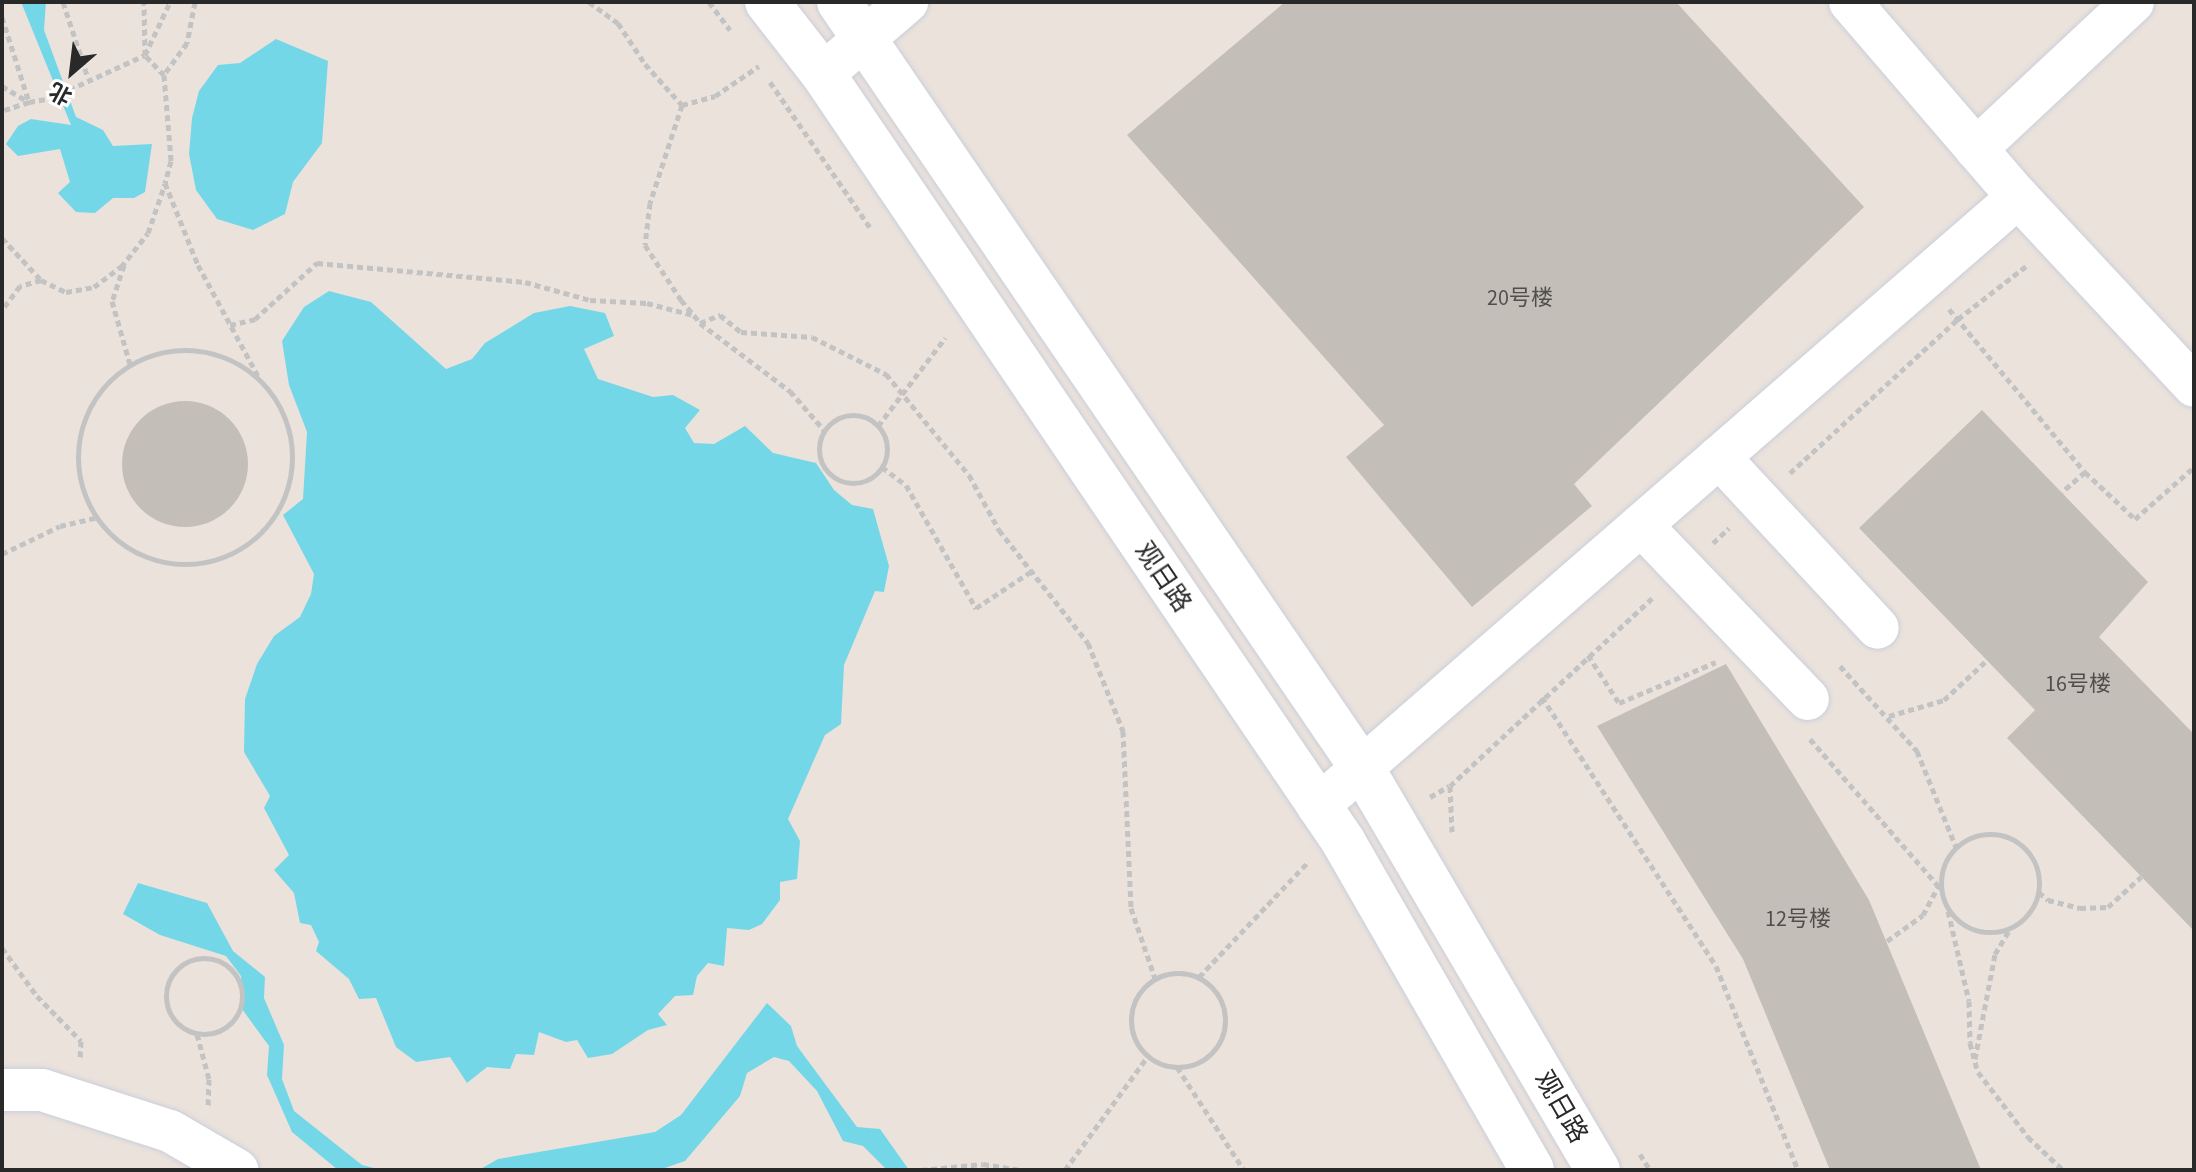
<!DOCTYPE html>
<html>
<head>
<meta charset="utf-8">
<style>
  body { margin:0 }
  #map { position:relative; width:2196px; height:1172px; overflow:hidden; background:#ebe2dc; font-family:"Source Sans 3","Noto Sans SC",sans-serif }
  div>[style] { position:absolute }
  .water>* { inset:0; background:#74d7e7 }
  .building>* { inset:0; background:#c3beb7 }
  .round { border-radius:50% }
  .path>* { height:5px; margin-top:-2.5px; transform-origin:0; background:repeating-linear-gradient(90deg,#c3c3c3 0 6px,transparent 0 10px) }
  .path>.ring { margin:-2.5px; padding:0; box-sizing:content-box; background:none; border:5px solid #c3c3c3; border-radius:50% }
  .roads { filter:drop-shadow(0 0 2px #cacfda) drop-shadow(0 0 2px #cacfda) }
  .street>* { height:42px; margin:-21px; padding:0 21px; transform-origin:21px; border-radius:21px; background:#fff }
  .secondary>* { height:44px; margin:-22px; padding:0 22px; transform-origin:22px; border-radius:22px; background:#fff }
  span { translate:-50% -50%; white-space:nowrap; text-align:center; line-height:1.15; -webkit-text-stroke:6px #fff; paint-order:stroke }
  .number-label { font-size:22px; color:#504e4c }
  .number-label span { -webkit-text-stroke-width:0 }
  .street-label { font-size:26px; color:#292929 }
  .frame { position:absolute; inset:0; border:4px solid #292929; pointer-events:none }
  .north { position:absolute; left:32px; top:32px; width:80px; height:80px; -webkit-text-stroke:6px #fff; paint-order:stroke; rotate:208deg; font-size:22px; font-weight:700; line-height:32px; text-align:center; color:#292929 }
  .north::after { content:''; display:block; margin:auto; width:28px; height:36px; background:#292929; clip-path:polygon(50% 0,100% 100%,50% 72%,0 100%) }
</style>
</head>
<body>
<div id="map">
  <div class="water">
    <i style="clip-path:polygon(21px 2px,46px 2px,44px 30px,76px 117px,103px 130px,113px 146px,152px 144px,145px 192px,134px 198px,113px 198px,95px 213px,76px 212px,58px 193px,70px 182px,60px 149px,18px 156px,6px 144px,18px 126px,31px 119px,71px 125px)"></i>
    <i style="clip-path:polygon(276px 39px,328px 61px,322px 143px,293px 182px,285px 214px,253px 230px,217px 219px,196px 190px,189px 154px,192px 118px,199px 91px,218px 65px,240px 63px)"></i>
    <i style="clip-path:polygon(329px 291px,371px 302px,446px 369px,472px 359px,485px 343px,534px 313px,570px 306px,605px 313px,614px 336px,584px 349px,598px 379px,653px 397px,673px 395px,700px 410px,685px 428px,694px 443px,714px 444px,745px 426px,773px 453px,816px 463px,834px 490px,852px 505px,873px 509px,889px 566px,884px 592px,875px 591px,844px 665px,841px 724px,825px 735px,788px 819px,800px 841px,797px 879px,780px 882px,780px 900px,762px 924px,749px 930px,727px 928px,724px 966px,708px 963px,697px 976px,693px 995px,675px 996px,658px 1014px,667px 1025px,648px 1030px,612px 1054px,588px 1058px,577px 1040px,566px 1042px,539px 1032px,534px 1055px,516px 1054px,510px 1069px,487px 1067px,467px 1083px,450px 1057px,416px 1062px,396px 1047px,376px 998px,359px 999px,349px 979px,316px 951px,319px 942px,311px 925px,300px 923px,294px 893px,274px 870px,289px 855px,264px 808px,270px 796px,244px 752px,245px 699px,257px 664px,274px 636px,300px 617px,311px 594px,314px 574px,283px 515px,303px 499px,307px 432px,289px 385px,282px 341px,304px 307px)"></i>
    <i style="clip-path:polygon(138px 883px,207px 903px,233px 951px,265px 977px,264px 998px,284px 1045px,282px 1079px,294px 1111px,362px 1165px,382px 1170px,338px 1170px,292px 1132px,267px 1075px,269px 1046px,242px 1009px,241px 976px,226px 956px,160px 935px,123px 914px)"></i>
    <i style="clip-path:polygon(767px 1003px,791px 1026px,797px 1046px,857px 1127px,880px 1129px,909px 1170px,887px 1170px,863px 1146px,843px 1141px,817px 1091px,789px 1061px,774px 1057px,747px 1073px,740px 1096px,685px 1161px,659px 1170px,479px 1170px,498px 1159px,655px 1132px,681px 1115px)"></i>
  </div>
  <div class="building">
    <i style="clip-path:polygon(1285px 2px,1676px 2px,1864px 207px,1574px 484px,1592px 506px,1472px 607px,1346px 457px,1384px 425px,1127px 135px)"></i>
    <i class="round" style="left:122px;top:401px;width:126px;height:126px"></i>
    <i style="clip-path:polygon(1982px 410px,2148px 582px,2099px 637px,2194px 734px,2194px 931px,2007px 738px,2035px 710px,1859px 528px)"></i>
    <i style="clip-path:polygon(1726px 664px,1869px 900px,1981px 1170px,1830px 1170px,1743px 959px,1597px 726px)"></i>
  </div>
  <div class="path">
    <i style="left:63px;top:2px;width:80px;rotate:71.8deg"></i>
    <i style="left:195px;top:2px;width:42px;rotate:101deg"></i>
    <i style="left:187px;top:43px;width:39px;rotate:126deg"></i>
    <i style="left:164px;top:75px;width:86px;rotate:85.3deg"></i>
    <i style="left:171px;top:161px;width:23px;rotate:105deg"></i>
    <i style="left:165px;top:183px;width:88px;rotate:68.1deg"></i>
    <i style="left:198px;top:265px;width:126px;rotate:61.6deg"></i>
    <i style="left:589px;top:2px;width:36px;rotate:36deg"></i>
    <i style="left:618px;top:23px;width:49px;rotate:56.6deg"></i>
    <i style="left:645px;top:64px;width:55px;rotate:47.9deg"></i>
    <i style="left:682px;top:105px;width:34px;rotate:-15deg"></i>
    <i style="left:715px;top:96px;width:53px;rotate:-34.3deg"></i>
    <i style="left:709px;top:2px;width:35px;rotate:53deg"></i>
    <i style="left:2px;top:17px;width:89px;rotate:72.4deg"></i>
    <i style="left:29px;top:102px;width:28px;rotate:162deg"></i>
    <i style="left:164px;top:75px;width:28px;rotate:-134deg"></i>
    <i style="left:145px;top:55px;width:59px;rotate:-64.7deg"></i>
    <i style="left:770px;top:82px;width:178px;rotate:55.5deg"></i>
    <i style="left:2px;top:86px;width:31px;rotate:31deg"></i>
    <i style="left:29px;top:102px;width:22px;rotate:-10deg"></i>
    <i style="left:51px;top:98px;width:103px;rotate:-24.6deg"></i>
    <i style="left:145px;top:55px;width:53px;rotate:-91.1deg"></i>
    <i style="left:682px;top:105px;width:103px;rotate:108.1deg"></i>
    <i style="left:650px;top:203px;width:42px;rotate:96.8deg"></i>
    <i style="left:645px;top:245px;width:66px;rotate:56.8deg"></i>
    <i style="left:681px;top:300px;width:30px;rotate:50deg"></i>
    <i style="left:700px;top:323px;width:22px;rotate:-22deg"></i>
    <i style="left:720px;top:315px;width:27px;rotate:39deg"></i>
    <i style="left:741px;top:332px;width:71px;rotate:4deg"></i>
    <i style="left:812px;top:337px;width:83px;rotate:26.6deg"></i>
    <i style="left:886px;top:374px;width:131px;rotate:50.6deg"></i>
    <i style="left:969px;top:475px;width:63px;rotate:61.4deg"></i>
    <i style="left:999px;top:530px;width:144px;rotate:51.8deg"></i>
    <i style="left:1088px;top:643px;width:95px;rotate:68.3deg"></i>
    <i style="left:1123px;top:731px;width:177px;rotate:87.4deg"></i>
    <i style="left:1131px;top:908px;width:74px;rotate:71.1deg"></i>
    <i style="left:2px;top:238px;width:57px;rotate:47.1deg"></i>
    <i style="left:41px;top:280px;width:22px;rotate:164deg"></i>
    <i style="left:20px;top:286px;width:30px;rotate:127deg"></i>
    <i style="left:124px;top:265px;width:38px;rotate:108deg"></i>
    <i style="left:112px;top:301px;width:66px;rotate:74.1deg"></i>
    <i style="left:41px;top:280px;width:28px;rotate:26deg"></i>
    <i style="left:66px;top:292px;width:28px;rotate:-10deg"></i>
    <i style="left:94px;top:287px;width:34px;rotate:-37deg"></i>
    <i style="left:121px;top:267px;width:43px;rotate:-51.5deg"></i>
    <i style="left:148px;top:233px;width:52px;rotate:-70.9deg"></i>
    <i style="left:1949px;top:309px;width:212px;rotate:50.2deg"></i>
    <i style="left:2085px;top:472px;width:30px;rotate:139deg"></i>
    <i style="left:700px;top:323px;width:113px;rotate:37.1deg"></i>
    <i style="left:790px;top:391px;width:52px;rotate:48.9deg"></i>
    <i style="left:230px;top:325px;width:26px;rotate:-13deg"></i>
    <i style="left:255px;top:319px;width:84px;rotate:-42.1deg"></i>
    <i style="left:317px;top:263px;width:209px;rotate:5.2deg"></i>
    <i style="left:525px;top:282px;width:67px;rotate:15.5deg"></i>
    <i style="left:590px;top:300px;width:57px;rotate:3deg"></i>
    <i style="left:647px;top:303px;width:48px;rotate:14.6deg"></i>
    <i class="ring" style="left:78px;top:350px;width:209px;height:209px"></i>
    <i class="ring" style="left:819px;top:415px;width:63px;height:63px"></i>
    <i style="left:878px;top:426px;width:111px;rotate:-52.7deg"></i>
    <i style="left:882px;top:467px;width:30px;rotate:37deg"></i>
    <i style="left:906px;top:485px;width:142px;rotate:60.4deg"></i>
    <i style="left:976px;top:608px;width:67px;rotate:-33.5deg"></i>
    <i style="left:2085px;top:472px;width:69px;rotate:43.2deg"></i>
    <i style="left:2135px;top:519px;width:79px;rotate:-41.4deg"></i>
    <i style="left:1790px;top:473px;width:228px;rotate:-42.5deg"></i>
    <i style="left:1958px;top:319px;width:86px;rotate:-37.9deg"></i>
    <i style="left:1713px;top:543px;width:22px;rotate:-43deg"></i>
    <i style="left:2px;top:554px;width:64px;rotate:-25.8deg"></i>
    <i style="left:60px;top:526px;width:37px;rotate:-13deg"></i>
    <i style="left:1588px;top:655px;width:57px;rotate:57.1deg"></i>
    <i style="left:1619px;top:703px;width:105px;rotate:-22.9deg"></i>
    <i style="left:1840px;top:666px;width:115px;rotate:47.8deg"></i>
    <i style="left:1917px;top:751px;width:104px;rotate:67.9deg"></i>
    <i style="left:1542px;top:697px;width:320px;rotate:57.1deg"></i>
    <i style="left:1716px;top:966px;width:220px;rotate:68.1deg"></i>
    <i style="left:1889px;top:716px;width:57px;rotate:-16.2deg"></i>
    <i style="left:1944px;top:700px;width:59px;rotate:-42.9deg"></i>
    <i style="left:1810px;top:739px;width:199px;rotate:48.9deg"></i>
    <i style="left:1430px;top:797px;width:22px;rotate:-30deg"></i>
    <i style="left:1452px;top:832px;width:46px;rotate:-92.5deg"></i>
    <i style="left:1450px;top:786px;width:276px;rotate:-42.9deg"></i>
    <i class="ring" style="left:1941px;top:834px;width:93px;height:93px"></i>
    <i style="left:2039px;top:892px;width:12px;rotate:42deg"></i>
    <i style="left:2048px;top:900px;width:33px;rotate:14deg"></i>
    <i style="left:2080px;top:908px;width:28px;rotate:-2deg"></i>
    <i style="left:2108px;top:907px;width:45px;rotate:-42.3deg"></i>
    <i style="left:1948px;top:911px;width:92px;rotate:76.9deg"></i>
    <i style="left:1969px;top:1001px;width:42px;rotate:88.6deg"></i>
    <i style="left:1970px;top:1043px;width:30px;rotate:75deg"></i>
    <i style="left:1978px;top:1072px;width:82px;rotate:52.4deg"></i>
    <i style="left:2028px;top:1137px;width:48px;rotate:43.3deg"></i>
    <i style="left:1887px;top:941px;width:44px;rotate:-35.8deg"></i>
    <i style="left:1923px;top:915px;width:34px;rotate:-62deg"></i>
    <i style="left:2px;top:948px;width:59px;rotate:53.9deg"></i>
    <i style="left:37px;top:996px;width:63px;rotate:45.6deg"></i>
    <i style="left:81px;top:1041px;width:18px;rotate:93deg"></i>
    <i class="ring" style="left:166px;top:958px;width:71px;height:71px"></i>
    <i class="ring" style="left:1131px;top:973px;width:89px;height:89px"></i>
    <i style="left:1199px;top:977px;width:158px;rotate:-46.5deg"></i>
    <i style="left:197px;top:1034px;width:47px;rotate:75.1deg"></i>
    <i style="left:209px;top:1079px;width:28px;rotate:92deg"></i>
    <i style="left:1975px;top:1059px;width:107px;rotate:-79.2deg"></i>
    <i style="left:1995px;top:954px;width:29px;rotate:-59deg"></i>
    <i style="left:1177px;top:1067px;width:123px;rotate:57deg"></i>
    <i style="left:1640px;top:1154px;width:19px;rotate:58deg"></i>
    <i style="left:921px;top:1170px;width:62px;rotate:-5.5deg"></i>
    <i style="left:983px;top:1164px;width:39px;rotate:9deg"></i>
    <i style="left:1065px;top:1170px;width:141px;rotate:-53.9deg"></i>
  </div>
  <div class="roads">
    <div class="street">
      <i style="left:1850px;top:2px;width:257px;rotate:49.3deg"></i>
      <i style="left:2018px;top:197px;width:258px;rotate:47deg"></i>
      <i style="left:823px;top:74px;width:111px;rotate:-40.6deg"></i>
      <i style="left:1976px;top:149px;width:215px;rotate:-43.1deg"></i>
      <i style="left:1719px;top:457px;width:233px;rotate:47.1deg"></i>
      <i style="left:1641px;top:525px;width:241px;rotate:46.2deg"></i>
      <i style="left:1318px;top:806px;width:928px;rotate:-41.02deg"></i>
      <i style="left:2px;top:1090px;width:40px"></i>
      <i style="left:42px;top:1090px;width:134px;rotate:17.8deg"></i>
      <i style="left:170px;top:1131px;width:78px;rotate:30.2deg"></i>
    </div>
    <div class="secondary">
      <i style="left:767px;top:2px;width:91px;rotate:52.1deg"></i>
      <i style="left:823px;top:74px;width:927px;rotate:55.86deg"></i>
      <i style="left:1343px;top:841px;width:379px;rotate:60.1deg"></i>
      <i style="left:839px;top:2px;width:928px;rotate:55.68deg"></i>
      <i style="left:1362px;top:768px;width:466px;rotate:59.6deg"></i>
    </div>
  </div>
  <div class="number-label">
    <span style="left:1520px;top:299px">20号楼</span>
    <span style="left:2078px;top:685px">16号楼</span>
    <span style="left:1798px;top:920px">12号楼</span>
  </div>
  <div class="street-label">
    <span style="left:1163px;top:577px;rotate:56deg">观日路</span>
    <span style="left:1561px;top:1107px;rotate:60deg">观日路</span>
  </div>
  <div class="frame"></div>
  <div class="north">北</div>
</div>
</body>
</html>
